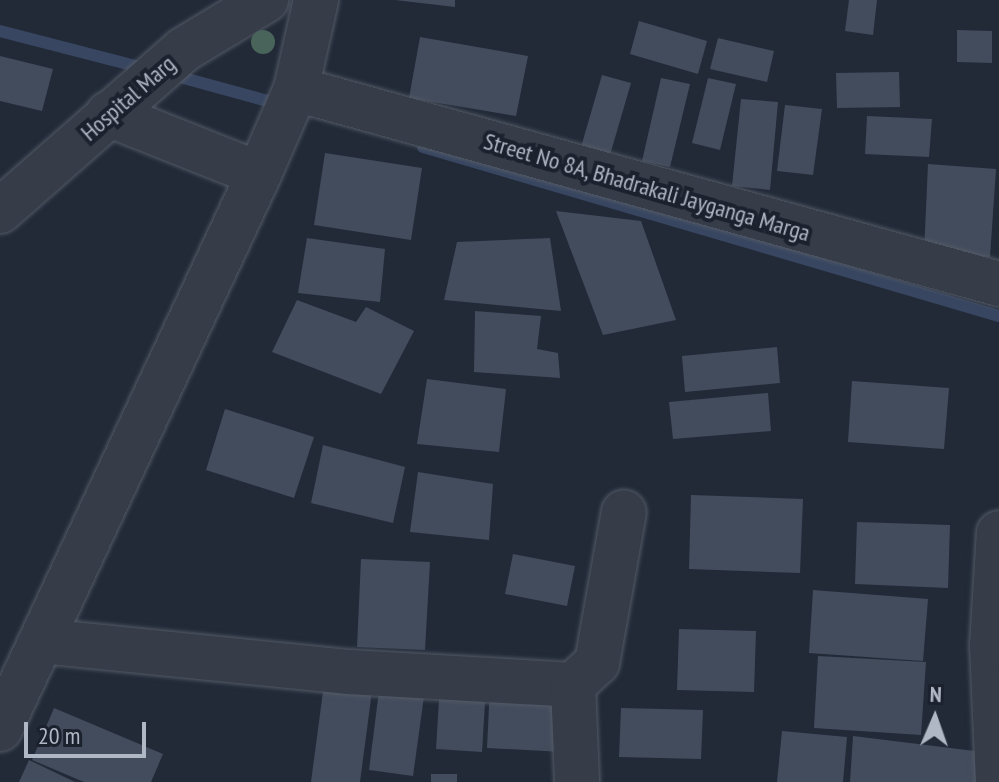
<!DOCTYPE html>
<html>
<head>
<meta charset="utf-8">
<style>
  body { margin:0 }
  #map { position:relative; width:999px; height:782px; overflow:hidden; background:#222a38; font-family:"PT Sans Narrow",sans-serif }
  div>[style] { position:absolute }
  .stream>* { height:12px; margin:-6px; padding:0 6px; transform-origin:6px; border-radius:6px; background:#384661 }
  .building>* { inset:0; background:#434c5d }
  .roads { filter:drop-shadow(0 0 2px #535a66) drop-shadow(0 0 2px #535a66) }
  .minor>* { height:44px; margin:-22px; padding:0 22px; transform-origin:22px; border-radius:22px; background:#363c48 }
  .trees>* { width:24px; height:24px; margin:-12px; border-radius:50%; background:#49645a }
  span { translate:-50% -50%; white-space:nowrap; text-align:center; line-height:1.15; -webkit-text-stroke:8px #1b212d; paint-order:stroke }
  .street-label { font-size:24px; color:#b0b7c5 }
  .north { position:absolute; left:895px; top:678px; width:80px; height:80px; -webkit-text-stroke:6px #1b212d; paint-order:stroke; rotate:2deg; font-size:22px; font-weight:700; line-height:32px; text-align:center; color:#b0b7c5 }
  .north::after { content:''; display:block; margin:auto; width:28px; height:36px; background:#b0b7c5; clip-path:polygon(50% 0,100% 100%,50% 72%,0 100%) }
  .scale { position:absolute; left:24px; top:722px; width:122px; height:36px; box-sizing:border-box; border:4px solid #b0b7c5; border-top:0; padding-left:10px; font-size:24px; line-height:28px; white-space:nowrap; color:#b0b7c5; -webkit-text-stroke:6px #1b212d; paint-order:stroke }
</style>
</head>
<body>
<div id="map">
  <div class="stream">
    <i style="left:0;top:31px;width:152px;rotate:14.5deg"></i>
    <i style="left:169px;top:74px;width:117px;rotate:15.3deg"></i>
    <i style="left:423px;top:147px;width:600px;rotate:16.35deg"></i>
  </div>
  <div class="building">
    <i style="clip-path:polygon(395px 0,455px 0,455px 7px)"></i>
    <i style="clip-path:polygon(849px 0,877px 0,873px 35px,845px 31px)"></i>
    <i style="clip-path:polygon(639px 21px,707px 41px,698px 74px,630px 54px)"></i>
    <i style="clip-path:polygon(957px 30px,992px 31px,992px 63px,957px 62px)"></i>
    <i style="clip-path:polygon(420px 37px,528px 56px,516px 116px,409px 98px)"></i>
    <i style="clip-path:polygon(718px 38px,774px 51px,767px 82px,710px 69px)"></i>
    <i style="clip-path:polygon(0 56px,53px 69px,42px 111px,0 101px)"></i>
    <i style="clip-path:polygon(899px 72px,900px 107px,837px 108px,836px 73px)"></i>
    <i style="clip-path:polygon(602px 75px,631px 83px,610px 155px,581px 147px)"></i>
    <i style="clip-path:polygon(661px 78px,690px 84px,670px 167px,642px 161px)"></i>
    <i style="clip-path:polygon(708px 78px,736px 84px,720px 150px,692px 143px)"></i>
    <i style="clip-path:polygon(741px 99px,778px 102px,770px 190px,732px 186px)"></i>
    <i style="clip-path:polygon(785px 105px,822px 109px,813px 175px,777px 171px)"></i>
    <i style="clip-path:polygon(867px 116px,932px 119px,929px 157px,865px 154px)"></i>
    <i style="clip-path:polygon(325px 153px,422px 168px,411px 240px,314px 225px)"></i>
    <i style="clip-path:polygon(928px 164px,996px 169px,990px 257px,924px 253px)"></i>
    <i style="clip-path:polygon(556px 211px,641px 221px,676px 320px,603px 335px)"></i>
    <i style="clip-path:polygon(307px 238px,385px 249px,380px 302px,298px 293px)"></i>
    <i style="clip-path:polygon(550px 238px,561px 311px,444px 300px,457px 242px)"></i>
    <i style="clip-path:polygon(297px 300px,356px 322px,366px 307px,414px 331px,381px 394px,272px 352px)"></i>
    <i style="clip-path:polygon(475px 311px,541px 316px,537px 349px,558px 353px,560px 378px,474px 372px)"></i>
    <i style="clip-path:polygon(777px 347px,780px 383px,685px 392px,682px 356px)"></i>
    <i style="clip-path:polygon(427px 379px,506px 389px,499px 452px,417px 444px)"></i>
    <i style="clip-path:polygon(852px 381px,949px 388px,944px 449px,848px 442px)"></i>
    <i style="clip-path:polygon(768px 393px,771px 431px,673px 439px,669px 402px)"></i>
    <i style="clip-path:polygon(225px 409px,314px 437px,294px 498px,206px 470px)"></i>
    <i style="clip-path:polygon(323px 445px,405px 467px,393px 523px,311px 503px)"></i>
    <i style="clip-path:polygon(418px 472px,493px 484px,489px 540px,410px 532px)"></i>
    <i style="clip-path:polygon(691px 495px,803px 499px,800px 573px,689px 569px)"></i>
    <i style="clip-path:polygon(857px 522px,950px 525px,948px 588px,855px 584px)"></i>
    <i style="clip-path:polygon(513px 554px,575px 566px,567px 606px,505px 594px)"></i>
    <i style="clip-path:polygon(361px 559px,430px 562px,425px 650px,357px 647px)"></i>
    <i style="clip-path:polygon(813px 590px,928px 599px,923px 661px,809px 653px)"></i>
    <i style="clip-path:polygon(679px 629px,756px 631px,754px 692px,677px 690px)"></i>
    <i style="clip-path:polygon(818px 656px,926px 662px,921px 735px,814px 728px)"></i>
    <i style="clip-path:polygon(380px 683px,425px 689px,413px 776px,369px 770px)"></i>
    <i style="clip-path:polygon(440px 683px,486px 686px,482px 752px,436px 749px)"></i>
    <i style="clip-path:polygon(324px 684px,372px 691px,360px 782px,311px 782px)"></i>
    <i style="clip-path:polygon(490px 687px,566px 691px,563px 752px,487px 748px)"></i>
    <i style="clip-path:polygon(54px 708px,163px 754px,151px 782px,84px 782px,32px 760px)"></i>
    <i style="clip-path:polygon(621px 708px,703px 710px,701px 759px,619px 757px)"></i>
    <i style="clip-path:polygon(782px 731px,847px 737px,843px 782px,777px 782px)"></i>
    <i style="clip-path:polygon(853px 736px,983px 752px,982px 782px,850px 782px)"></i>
    <i style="clip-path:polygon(29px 760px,75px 782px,19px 782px)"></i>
    <i style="clip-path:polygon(431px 774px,457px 774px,457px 782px,431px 782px)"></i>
  </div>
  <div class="roads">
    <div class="minor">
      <i style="left:296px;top:89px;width:730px;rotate:15.5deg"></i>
      <i style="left:108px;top:114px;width:162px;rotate:21.7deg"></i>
      <i style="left:0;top:211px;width:244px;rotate:-41.3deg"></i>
      <i style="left:183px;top:50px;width:97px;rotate:-31.1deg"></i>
      <i style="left:42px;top:641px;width:309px;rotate:5.8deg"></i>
      <i style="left:349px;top:672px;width:224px;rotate:3.3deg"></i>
      <i style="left:573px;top:685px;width:33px;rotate:-43deg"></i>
      <i style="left:597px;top:663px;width:153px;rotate:-79.9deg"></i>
      <i style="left:573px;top:685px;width:97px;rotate:87.6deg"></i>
      <i style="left:0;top:729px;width:612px;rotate:-64.98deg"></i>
      <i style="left:259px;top:174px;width:93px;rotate:-66.5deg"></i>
      <i style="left:296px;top:89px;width:91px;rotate:-77.3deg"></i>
      <i style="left:998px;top:782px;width:136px;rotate:-92.5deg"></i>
      <i style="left:992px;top:646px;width:113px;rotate:-86.5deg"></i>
    </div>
  </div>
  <div class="trees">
    <i style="left:263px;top:42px"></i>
  </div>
  <div class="street-label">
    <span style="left:128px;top:98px;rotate:-41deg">Hospital Marg</span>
    <span style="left:647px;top:187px;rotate:16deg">Street No 8A, Bhadrakali Jayganga Marga</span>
  </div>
  <div class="north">N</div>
  <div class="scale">20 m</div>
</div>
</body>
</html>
